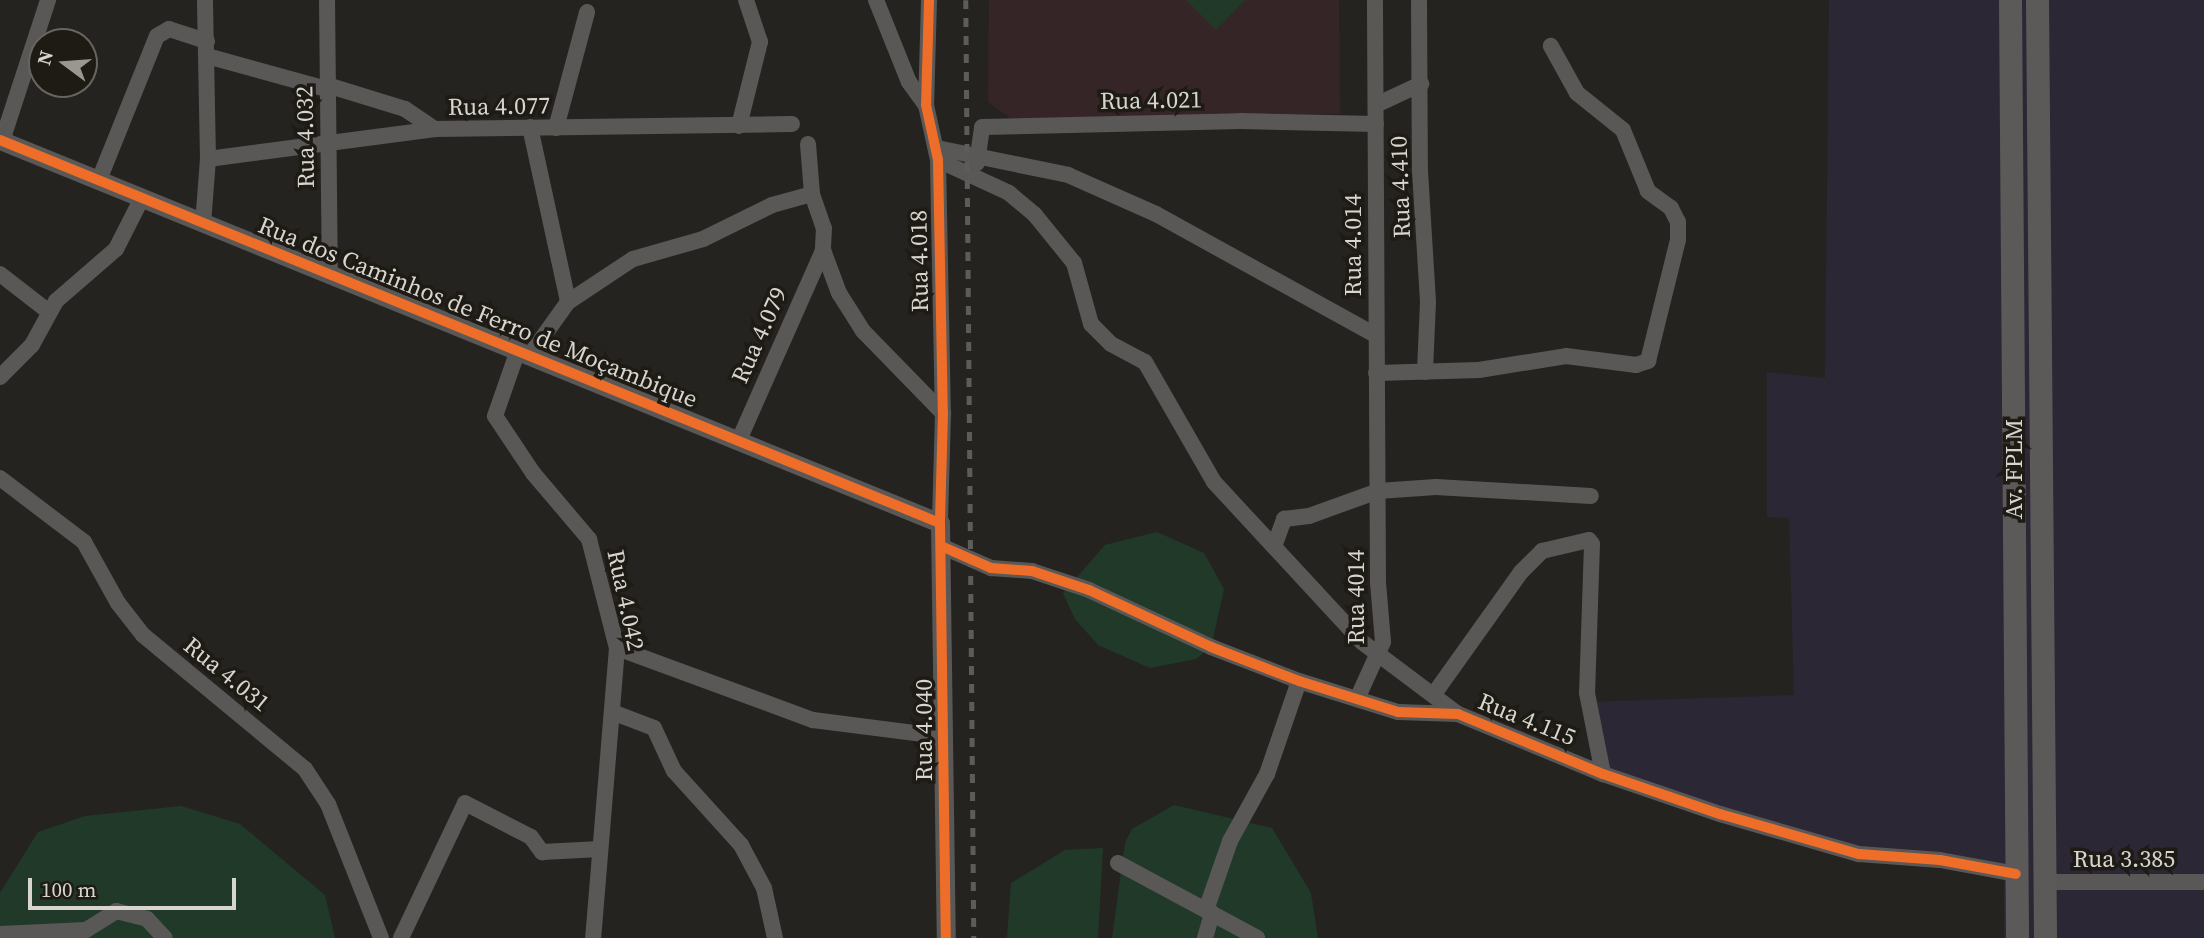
<!DOCTYPE html>
<html>
<head>
<meta charset="utf-8">
<style>
  body { margin:0 }
  #map { position:relative; width:2204px; height:938px; overflow:hidden; background:#252320; font-family:"Source Serif 4",serif }
  div>[style] { position:absolute }
  .commercial>* { inset:0; background:#2c2735 }
  .industrial>* { inset:0; background:#362526 }
  .green>* { inset:0; background:#213929 }
  .minor>* { height:16px; margin:-8px; padding:0 8px; transform-origin:8px; border-radius:8px; background:#5a5857 }
  .tertiary>* { height:19px; margin:-9.5px; padding:0 9.5px; transform-origin:9.5px; border-radius:9.5px; background:#5a5857 }
  .secondary>* { height:23px; margin:-11.5px; padding:0 11.5px; transform-origin:11.5px; border-radius:11.5px; background:#5c5a59 }
  .rail>* { height:4.5px; margin-top:-2.25px; transform-origin:0; background:repeating-linear-gradient(90deg,#5d5c5b 0 9px,transparent 0 18px) }
  .cycleway>* { height:10px; margin:-5px; padding:0 5px; transform-origin:5px; border-radius:5px; background:#ee6e29 }
  span { translate:-50% -50%; white-space:nowrap; text-align:center; line-height:1.15; -webkit-text-stroke:7px #1e1a14; paint-order:stroke }
  .street-label { font-size:24px; color:#d8d5d0 }
  .north { position:absolute; left:28px; top:28px; width:70px; height:70px; box-sizing:border-box; background:#1e1a14; border:2px solid #68655f; border-radius:50%; rotate:286deg; font-size:19px; font-weight:700; line-height:28px; text-align:center; color:#d8d5d0 }
  .north::after { content:''; display:block; margin:auto; width:24px; height:32px; background:#999792; clip-path:polygon(50% 0,100% 100%,50% 72%,0 100%) }
  .scale { position:absolute; left:28px; top:878px; width:208px; height:32px; box-sizing:border-box; border:4px solid #d8d5d0; border-top:0; padding-left:9px; font-size:21px; line-height:24px; white-space:nowrap; color:#d8d5d0; -webkit-text-stroke:5px #1e1a14; paint-order:stroke }
</style>
</head>
<body>
<div id="map">
  <div class="commercial">
    <i style="clip-path:polygon(1829px 0,2204px 0,2204px 938px,2004px 938px,2004px 872px,1890px 855px,1603px 774px,1587px 702px,1794px 695px,1789px 518px,1767px 517px,1767px 372px,1825px 378px)"></i>
  </div>
  <div class="industrial">
    <i style="clip-path:polygon(989px 0,1339px 0,1340px 114px,1010px 118px,988px 102px)"></i>
  </div>
  <div class="green">
    <i style="clip-path:polygon(1186px 0,1245px 0,1216px 30px)"></i>
    <i style="clip-path:polygon(1157px 532px,1204px 553px,1224px 589px,1211px 647px,1196px 659px,1150px 668px,1098px 645px,1075px 619px,1063px 593px,1105px 545px)"></i>
    <i style="clip-path:polygon(1174px 805px,1272px 828px,1311px 893px,1318px 938px,1112px 938px,1125px 843px,1132px 829px)"></i>
    <i style="clip-path:polygon(181px 806px,240px 824px,325px 895px,335px 938px,0 938px,0 893px,38px 832px,85px 816px)"></i>
    <i style="clip-path:polygon(1103px 848px,1098px 938px,1007px 938px,1011px 883px,1065px 850px)"></i>
  </div>
  <div class="minor">
    <i style="left:327px;top:0;width:272px;rotate:89.4deg"></i>
    <i style="left:876px;top:0;width:88px;rotate:68.1deg"></i>
    <i style="left:909px;top:82px;width:29px;rotate:54deg"></i>
    <i style="left:929px;top:0;width:105px;rotate:91.6deg"></i>
    <i style="left:926px;top:105px;width:56px;rotate:77.7deg"></i>
    <i style="left:938px;top:160px;width:253px;rotate:88.9deg"></i>
    <i style="left:943px;top:413px;width:110px;rotate:91.6deg"></i>
    <i style="left:1419px;top:0;width:171px;rotate:89.7deg"></i>
    <i style="left:1420px;top:171px;width:131px;rotate:86.5deg"></i>
    <i style="left:1428px;top:302px;width:70px;rotate:92.5deg"></i>
    <i style="left:207px;top:56px;width:124px;rotate:15.4deg"></i>
    <i style="left:327px;top:85px;width:82px;rotate:17.1deg"></i>
    <i style="left:405px;top:109px;width:36px;rotate:34deg"></i>
    <i style="left:1376px;top:105px;width:50px;rotate:-25deg"></i>
    <i style="left:739px;top:126px;width:87px;rotate:-76deg"></i>
    <i style="left:760px;top:42px;width:44px;rotate:-108.4deg"></i>
    <i style="left:530px;top:127px;width:179px;rotate:77.7deg"></i>
    <i style="left:556px;top:128px;width:120px;rotate:-75deg"></i>
    <i style="left:2px;top:141px;width:148px;rotate:-71.9deg"></i>
    <i style="left:808px;top:144px;width:50px;rotate:85.4deg"></i>
    <i style="left:812px;top:194px;width:36px;rotate:71deg"></i>
    <i style="left:824px;top:228px;width:22px;rotate:93deg"></i>
    <i style="left:823px;top:250px;width:46px;rotate:69.6deg"></i>
    <i style="left:839px;top:293px;width:45px;rotate:57.7deg"></i>
    <i style="left:863px;top:331px;width:115px;rotate:45.7deg"></i>
    <i style="left:937px;top:148px;width:134px;rotate:11.6deg"></i>
    <i style="left:1068px;top:175px;width:96px;rotate:23.9deg"></i>
    <i style="left:1156px;top:214px;width:250px;rotate:28.9deg"></i>
    <i style="left:208px;top:159px;width:229px;rotate:-7.5deg"></i>
    <i style="left:435px;top:129px;width:357px;rotate:-0.8deg"></i>
    <i style="left:938px;top:160px;width:78px;rotate:24.9deg"></i>
    <i style="left:1009px;top:193px;width:34px;rotate:40deg"></i>
    <i style="left:1035px;top:215px;width:62px;rotate:50.9deg"></i>
    <i style="left:1074px;top:263px;width:63px;rotate:74.4deg"></i>
    <i style="left:1091px;top:324px;width:28px;rotate:45deg"></i>
    <i style="left:1111px;top:344px;width:38px;rotate:28deg"></i>
    <i style="left:1145px;top:362px;width:138px;rotate:60.1deg"></i>
    <i style="left:1214px;top:482px;width:218px;rotate:47.2deg"></i>
    <i style="left:1362px;top:642px;width:120px;rotate:36.9deg"></i>
    <i style="left:977px;top:163px;width:36px;rotate:-82deg"></i>
    <i style="left:982px;top:127px;width:259px;rotate:-1.3deg"></i>
    <i style="left:1241px;top:121px;width:135px;rotate:1.3deg"></i>
    <i style="left:99px;top:180px;width:155px;rotate:-68.1deg"></i>
    <i style="left:157px;top:36px;width:14px;rotate:-30deg"></i>
    <i style="left:169px;top:29px;width:40px;rotate:18deg"></i>
    <i style="left:203px;top:224px;width:65px;rotate:-85.6deg"></i>
    <i style="left:208px;top:159px;width:159px;rotate:-91.1deg"></i>
    <i style="left:0;top:274px;width:62px;rotate:37.8deg"></i>
    <i style="left:518px;top:350px;width:70px;rotate:109.2deg"></i>
    <i style="left:495px;top:416px;width:69px;rotate:56.3deg"></i>
    <i style="left:533px;top:473px;width:87px;rotate:49.7deg"></i>
    <i style="left:589px;top:539px;width:113px;rotate:75.6deg"></i>
    <i style="left:617px;top:648px;width:291px;rotate:94.7deg"></i>
    <i style="left:530px;top:355px;width:65px;rotate:-54.4deg"></i>
    <i style="left:568px;top:302px;width:78px;rotate:-33.5deg"></i>
    <i style="left:633px;top:259px;width:73px;rotate:-15.9deg"></i>
    <i style="left:703px;top:239px;width:77px;rotate:-26.2deg"></i>
    <i style="left:772px;top:205px;width:41px;rotate:-15.4deg"></i>
    <i style="left:1376px;top:373px;width:103px;rotate:-1.7deg"></i>
    <i style="left:1479px;top:370px;width:88px;rotate:-9.1deg"></i>
    <i style="left:1566px;top:356px;width:71px;rotate:7.3deg"></i>
    <i style="left:1636px;top:365px;width:13px;rotate:-18deg"></i>
    <i style="left:1648px;top:361px;width:125px;rotate:-76.1deg"></i>
    <i style="left:1678px;top:240px;width:18px;rotate:-90deg"></i>
    <i style="left:1678px;top:222px;width:16px;rotate:-117deg"></i>
    <i style="left:1671px;top:208px;width:29px;rotate:-144deg"></i>
    <i style="left:1648px;top:191px;width:66px;rotate:-112.3deg"></i>
    <i style="left:1623px;top:130px;width:59px;rotate:-141.2deg"></i>
    <i style="left:1577px;top:93px;width:54px;rotate:-119deg"></i>
    <i style="left:0;top:377px;width:45px;rotate:-45deg"></i>
    <i style="left:32px;top:345px;width:50px;rotate:-61.4deg"></i>
    <i style="left:56px;top:301px;width:79px;rotate:-40.9deg"></i>
    <i style="left:116px;top:249px;width:57px;rotate:-63deg"></i>
    <i style="left:739px;top:440px;width:208px;rotate:-66.1deg"></i>
    <i style="left:0;top:478px;width:106px;rotate:37.3deg"></i>
    <i style="left:84px;top:542px;width:70px;rotate:60.9deg"></i>
    <i style="left:118px;top:603px;width:41px;rotate:52deg"></i>
    <i style="left:143px;top:635px;width:210px;rotate:39.6deg"></i>
    <i style="left:305px;top:769px;width:42px;rotate:56.7deg"></i>
    <i style="left:328px;top:804px;width:144px;rotate:68.4deg"></i>
    <i style="left:1275px;top:544px;width:27px;rotate:-70deg"></i>
    <i style="left:1284px;top:519px;width:25px;rotate:-7deg"></i>
    <i style="left:1309px;top:516px;width:73px;rotate:-19.9deg"></i>
    <i style="left:1378px;top:491px;width:58px;rotate:-3.9deg"></i>
    <i style="left:1436px;top:487px;width:155px;rotate:3.3deg"></i>
    <i style="left:941px;top:546px;width:55px;rotate:23.7deg"></i>
    <i style="left:991px;top:568px;width:41px;rotate:4.2deg"></i>
    <i style="left:1032px;top:571px;width:60px;rotate:18.4deg"></i>
    <i style="left:1089px;top:590px;width:135px;rotate:25deg"></i>
    <i style="left:1211px;top:647px;width:94px;rotate:21.1deg"></i>
    <i style="left:1299px;top:681px;width:104px;rotate:17.4deg"></i>
    <i style="left:1398px;top:712px;width:60px;rotate:1.9deg"></i>
    <i style="left:1458px;top:714px;width:157px;rotate:22.5deg"></i>
    <i style="left:1603px;top:774px;width:124px;rotate:18.9deg"></i>
    <i style="left:1720px;top:814px;width:145px;rotate:16.1deg"></i>
    <i style="left:1859px;top:854px;width:81px;rotate:4.2deg"></i>
    <i style="left:1940px;top:860px;width:77px;rotate:10.4deg"></i>
    <i style="left:617px;top:648px;width:209px;rotate:20.2deg"></i>
    <i style="left:813px;top:720px;width:133px;rotate:7.3deg"></i>
    <i style="left:1434px;top:694px;width:150px;rotate:-54.5deg"></i>
    <i style="left:1521px;top:572px;width:30px;rotate:-45deg"></i>
    <i style="left:1542px;top:551px;width:48px;rotate:-13.2deg"></i>
    <i style="left:1589px;top:540px;width:5px;rotate:53deg"></i>
    <i style="left:1592px;top:544px;width:149px;rotate:91.9deg"></i>
    <i style="left:1587px;top:693px;width:83px;rotate:78.8deg"></i>
    <i style="left:1357px;top:699px;width:63px;rotate:-65.5deg"></i>
    <i style="left:1383px;top:642px;width:60px;rotate:-94.8deg"></i>
    <i style="left:1378px;top:582px;width:582px;rotate:-90.3deg"></i>
    <i style="left:612px;top:712px;width:45px;rotate:20.9deg"></i>
    <i style="left:654px;top:728px;width:47px;rotate:65.1deg"></i>
    <i style="left:674px;top:771px;width:100px;rotate:47.8deg"></i>
    <i style="left:741px;top:845px;width:49px;rotate:61.9deg"></i>
    <i style="left:764px;top:888px;width:51px;rotate:77.6deg"></i>
    <i style="left:1118px;top:863px;width:158px;rotate:28.3deg"></i>
    <i style="left:2045px;top:882px;width:159px"></i>
    <i style="left:1206px;top:910px;width:73px;rotate:-70.8deg"></i>
    <i style="left:1230px;top:841px;width:77px;rotate:-61.1deg"></i>
    <i style="left:1267px;top:774px;width:98px;rotate:-71deg"></i>
    <i style="left:0;top:934px;width:86px;rotate:-2.7deg"></i>
    <i style="left:86px;top:930px;width:36px;rotate:-32deg"></i>
    <i style="left:116px;top:911px;width:32px;rotate:14deg"></i>
    <i style="left:147px;top:919px;width:26px;rotate:47deg"></i>
    <i style="left:401px;top:938px;width:149px;rotate:-64.6deg"></i>
    <i style="left:465px;top:803px;width:74px;rotate:27.3deg"></i>
    <i style="left:531px;top:837px;width:19px;rotate:54deg"></i>
    <i style="left:542px;top:852px;width:58px;rotate:-3deg"></i>
    <i style="left:1205px;top:938px;width:26px;rotate:-74deg"></i>
  </div>
  <div class="tertiary">
    <i style="left:0;top:140px;width:1015px;rotate:22.17deg"></i>
    <i style="left:940px;top:523px;width:415px;rotate:89.2deg"></i>
  </div>
  <div class="secondary">
    <i style="left:2010px;top:0;width:938px;rotate:89.57deg"></i>
    <i style="left:2037px;top:0;width:938px;rotate:89.51deg"></i>
  </div>
  <div class="rail">
    <i style="left:966px;top:0;width:938px;rotate:89.51deg"></i>
  </div>
  <div class="cycleway">
    <i style="left:929px;top:0;width:105px;rotate:91.6deg"></i>
    <i style="left:926px;top:105px;width:56px;rotate:77.7deg"></i>
    <i style="left:938px;top:160px;width:253px;rotate:88.9deg"></i>
    <i style="left:943px;top:413px;width:110px;rotate:91.6deg"></i>
    <i style="left:940px;top:523px;width:415px;rotate:89.2deg"></i>
    <i style="left:0;top:140px;width:1015px;rotate:22.17deg"></i>
    <i style="left:941px;top:546px;width:55px;rotate:23.7deg"></i>
    <i style="left:991px;top:568px;width:41px;rotate:4.2deg"></i>
    <i style="left:1032px;top:571px;width:60px;rotate:18.4deg"></i>
    <i style="left:1089px;top:590px;width:135px;rotate:25deg"></i>
    <i style="left:1211px;top:647px;width:94px;rotate:21.1deg"></i>
    <i style="left:1299px;top:681px;width:104px;rotate:17.4deg"></i>
    <i style="left:1398px;top:712px;width:60px;rotate:1.9deg"></i>
    <i style="left:1458px;top:714px;width:157px;rotate:22.5deg"></i>
    <i style="left:1603px;top:774px;width:124px;rotate:18.9deg"></i>
    <i style="left:1720px;top:814px;width:145px;rotate:16.1deg"></i>
    <i style="left:1859px;top:854px;width:81px;rotate:4.2deg"></i>
    <i style="left:1940px;top:860px;width:77px;rotate:10.4deg"></i>
  </div>
  <div class="street-label">
    <span style="left:1151px;top:100px;rotate:-1deg">Rua 4.021</span>
    <span style="left:499px;top:106px;rotate:-1deg">Rua 4.077</span>
    <span style="left:305px;top:137px;rotate:-91deg">Rua 4.032</span>
    <span style="left:1400px;top:187px;rotate:-92deg">Rua 4.410</span>
    <span style="left:1353px;top:245px;rotate:-90deg">Rua 4.014</span>
    <span style="left:919px;top:261px;rotate:-91deg">Rua 4.018</span>
    <span style="left:478px;top:312px;rotate:22deg">Rua dos Caminhos de Ferro de Moçambique</span>
    <span style="left:759px;top:335px;rotate:-66deg">Rua 4.079</span>
    <span style="left:2014px;top:469px;rotate:-90deg">Av. FPLM</span>
    <span style="left:1356px;top:597px;rotate:-90deg">Rua 4014</span>
    <span style="left:626px;top:600px;rotate:78deg">Rua 4.042</span>
    <span style="left:227px;top:674px;rotate:39deg">Rua 4.031</span>
    <span style="left:1527px;top:719px;rotate:22deg">Rua 4.115</span>
    <span style="left:924px;top:730px;rotate:-90deg">Rua 4.040</span>
    <span style="left:2124px;top:859px">Rua 3.385</span>
  </div>
  <div class="north">N</div>
  <div class="scale">100 m</div>
</div>
</body>
</html>
